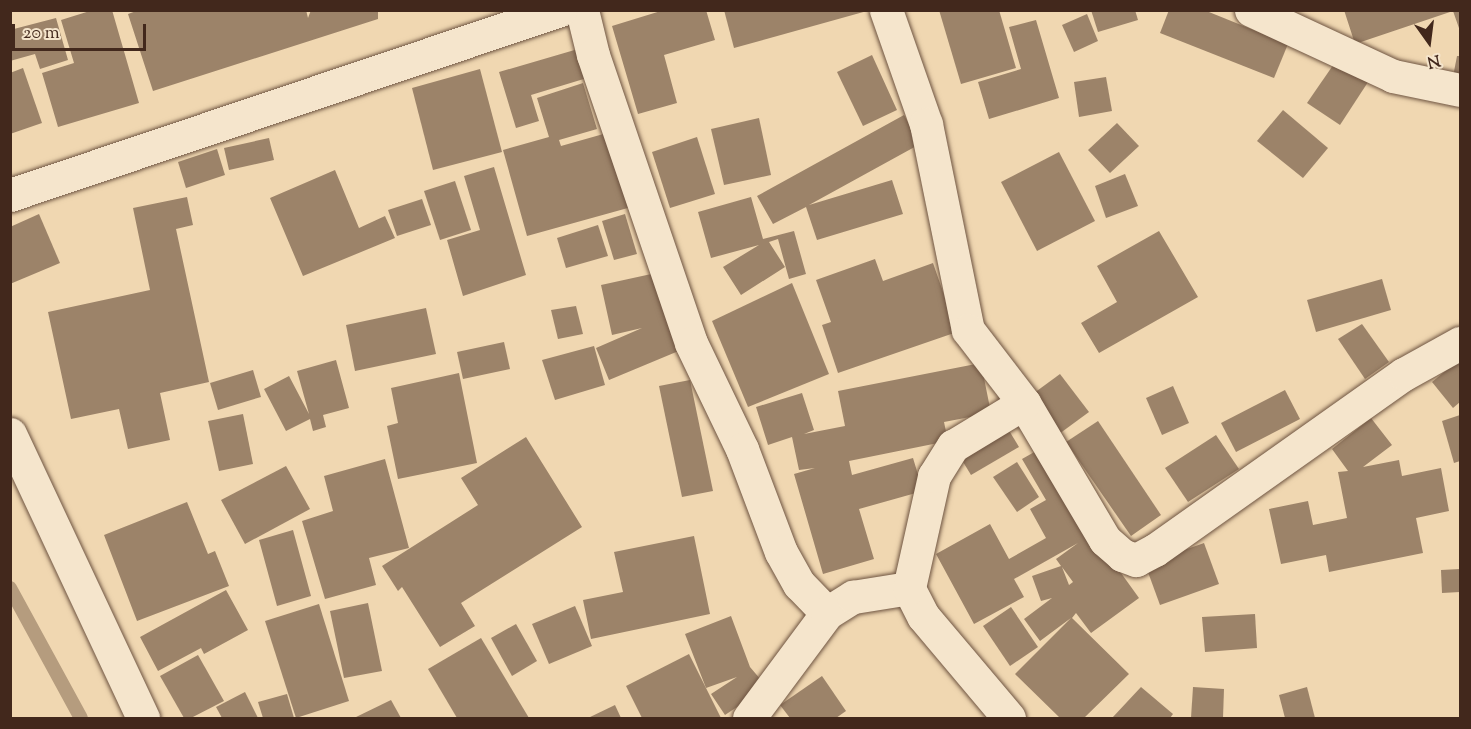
<!DOCTYPE html>
<html>
<head>
<meta charset="utf-8">
<style>
  body { margin:0 }
  #map { position:relative; width:1471px; height:729px; overflow:hidden; background:#f0d7b1; font-family:"Sorts Mill Goudy",serif }
  div>[style] { position:absolute }
  .stream>* { height:14px; margin:-7px; padding:0 7px; transform-origin:7px; border-radius:7px; background:#b59c7e }
  .building>* { inset:0; background:#9c8369 }
  .roads { filter:drop-shadow(0 0 2px #6e5441) drop-shadow(0 0 2px #6e5441) }
  .street>* { height:33px; margin:-16.5px; padding:0 16.5px; transform-origin:16.5px; border-radius:16.5px; background:#f5e5cc }
  .secondary>* { height:33px; margin:-16.5px; padding:0 16.5px; transform-origin:16.5px; border-radius:16.5px; background:#f5e5cc }
  span { translate:-50% -50%; white-space:nowrap; text-align:center; line-height:1.15; -webkit-text-stroke:5px #f5e5cc; paint-order:stroke }
  .frame { position:absolute; inset:0; border:12px solid #42281c; pointer-events:none }
  .north { position:absolute; left:1399px; top:12px; width:60px; height:60px; -webkit-text-stroke:4px #f5e5cc; paint-order:stroke; rotate:166deg; font-size:16px; font-weight:700; line-height:24px; text-align:center; color:#42281c }
  .north::after { content:''; display:block; margin:auto; width:21px; height:27px; background:#42281c; clip-path:polygon(50% 0,100% 100%,50% 72%,0 100%) }
  .scale { position:absolute; left:12px; top:24px; width:134px; height:27px; box-sizing:border-box; border:3px solid #42281c; border-top:0; padding-left:8px; font-size:18px; line-height:21px; white-space:nowrap; color:#42281c; -webkit-text-stroke:4px #f5e5cc; paint-order:stroke }
</style>
</head>
<body>
<div id="map">
  <div class="stream">
    <i style="left:10px;top:588px;width:148px;rotate:61.4deg"></i>
  </div>
  <div class="building">
    <i style="clip-path:polygon(93px 10px,112px 10px,139px 103px,58px 127px,42px 73px,74px 63px,61px 20px)"></i>
    <i style="clip-path:polygon(139px 10px,306px 10px,308px 18px,311px 10px,378px 10px,378px 19px,153px 91px,128px 14px)"></i>
    <i style="clip-path:polygon(664px 10px,706px 10px,715px 40px,664px 55px,677px 103px,638px 114px,612px 26px)"></i>
    <i style="clip-path:polygon(724px 10px,867px 10px,867px 11px,734px 48px)"></i>
    <i style="clip-path:polygon(939px 10px,999px 10px,1016px 68px,961px 84px)"></i>
    <i style="clip-path:polygon(1091px 10px,1135px 10px,1138px 20px,1098px 32px)"></i>
    <i style="clip-path:polygon(1169px 10px,1204px 10px,1288px 44px,1274px 78px,1160px 33px)"></i>
    <i style="clip-path:polygon(1344px 10px,1460px 10px,1460px 31px,1453px 11px,1355px 44px)"></i>
    <i style="clip-path:polygon(1087px 14px,1098px 41px,1074px 52px,1062px 25px)"></i>
    <i style="clip-path:polygon(56px 18px,68px 60px,40px 69px,35px 54px,10px 61px,10px 30px)"></i>
    <i style="clip-path:polygon(1036px 20px,1059px 98px,989px 119px,978px 82px,1021px 69px,1009px 27px)"></i>
    <i style="clip-path:polygon(578px 49px,587px 78px,531px 95px,539px 121px,516px 128px,499px 72px)"></i>
    <i style="clip-path:polygon(872px 55px,897px 110px,863px 126px,837px 72px)"></i>
    <i style="clip-path:polygon(1457px 56px,1460px 56px,1460px 84px,1452px 82px)"></i>
    <i style="clip-path:polygon(1338px 58px,1370px 79px,1340px 125px,1307px 103px)"></i>
    <i style="clip-path:polygon(23px 68px,42px 123px,10px 134px,10px 73px)"></i>
    <i style="clip-path:polygon(480px 69px,502px 152px,433px 170px,412px 88px)"></i>
    <i style="clip-path:polygon(1106px 77px,1112px 111px,1079px 117px,1074px 82px)"></i>
    <i style="clip-path:polygon(583px 83px,597px 129px,559px 140px,561px 146px,614px 131px,635px 206px,527px 236px,503px 150px,549px 137px,537px 98px)"></i>
    <i style="clip-path:polygon(1283px 110px,1328px 148px,1303px 178px,1257px 141px)"></i>
    <i style="clip-path:polygon(904px 115px,920px 144px,809px 205px,892px 180px,903px 214px,817px 240px,806px 207px,773px 224px,757px 196px)"></i>
    <i style="clip-path:polygon(759px 118px,771px 175px,724px 185px,711px 129px)"></i>
    <i style="clip-path:polygon(1117px 123px,1139px 146px,1110px 173px,1088px 150px)"></i>
    <i style="clip-path:polygon(697px 137px,715px 194px,670px 208px,652px 152px)"></i>
    <i style="clip-path:polygon(269px 138px,274px 160px,229px 170px,224px 148px)"></i>
    <i style="clip-path:polygon(217px 149px,225px 175px,186px 188px,178px 162px)"></i>
    <i style="clip-path:polygon(1059px 152px,1095px 221px,1037px 251px,1001px 182px)"></i>
    <i style="clip-path:polygon(494px 167px,526px 275px,463px 296px,447px 240px,480px 230px,464px 176px)"></i>
    <i style="clip-path:polygon(335px 170px,359px 228px,385px 216px,395px 238px,303px 276px,270px 198px)"></i>
    <i style="clip-path:polygon(1125px 174px,1138px 206px,1106px 218px,1095px 186px)"></i>
    <i style="clip-path:polygon(455px 181px,471px 230px,440px 240px,424px 191px)"></i>
    <i style="clip-path:polygon(187px 197px,193px 225px,176px 229px,209px 382px,160px 393px,170px 440px,128px 449px,119px 409px,71px 419px,48px 312px,150px 290px,133px 208px)"></i>
    <i style="clip-path:polygon(751px 197px,763px 239px,794px 231px,806px 274px,789px 279px,778px 239px,769px 242px,785px 267px,741px 295px,723px 267px,759px 245px,711px 258px,698px 212px)"></i>
    <i style="clip-path:polygon(422px 199px,431px 225px,397px 236px,388px 210px)"></i>
    <i style="clip-path:polygon(39px 214px,60px 263px,10px 284px,10px 227px)"></i>
    <i style="clip-path:polygon(625px 214px,637px 254px,614px 260px,602px 221px)"></i>
    <i style="clip-path:polygon(598px 225px,608px 256px,566px 268px,557px 238px)"></i>
    <i style="clip-path:polygon(1159px 231px,1198px 297px,1099px 353px,1081px 323px,1117px 302px,1097px 266px)"></i>
    <i style="clip-path:polygon(875px 259px,883px 281px,933px 263px,957px 332px,838px 373px,822px 325px,831px 322px,816px 280px)"></i>
    <i style="clip-path:polygon(665px 271px,681px 350px,609px 380px,596px 348px,642px 328px,612px 335px,601px 285px)"></i>
    <i style="clip-path:polygon(1382px 279px,1391px 310px,1316px 332px,1307px 300px)"></i>
    <i style="clip-path:polygon(792px 283px,829px 374px,748px 407px,712px 321px)"></i>
    <i style="clip-path:polygon(576px 306px,583px 334px,558px 339px,551px 310px)"></i>
    <i style="clip-path:polygon(426px 308px,436px 354px,355px 371px,346px 325px)"></i>
    <i style="clip-path:polygon(1362px 324px,1389px 362px,1365px 379px,1338px 339px)"></i>
    <i style="clip-path:polygon(504px 342px,510px 369px,463px 379px,457px 352px)"></i>
    <i style="clip-path:polygon(594px 346px,605px 385px,555px 400px,542px 360px)"></i>
    <i style="clip-path:polygon(1460px 359px,1460px 402px,1453px 408px,1432px 382px)"></i>
    <i style="clip-path:polygon(336px 360px,349px 408px,323px 415px,326px 427px,313px 431px,310px 419px,286px 431px,264px 389px,289px 376px,309px 414px,297px 371px)"></i>
    <i style="clip-path:polygon(981px 363px,991px 413px,944px 422px,948px 441px,849px 461px,852px 475px,913px 458px,923px 491px,859px 509px,874px 559px,823px 574px,794px 474px,815px 468px,799px 470px,792px 437px,768px 445px,756px 407px,802px 393px,814px 430px,804px 434px,845px 426px,838px 391px)"></i>
    <i style="clip-path:polygon(253px 370px,261px 397px,218px 410px,210px 383px)"></i>
    <i style="clip-path:polygon(459px 373px,477px 463px,398px 479px,387px 426px,398px 423px,391px 388px)"></i>
    <i style="clip-path:polygon(1060px 374px,1089px 412px,1059px 434px,1030px 396px)"></i>
    <i style="clip-path:polygon(690px 380px,713px 491px,682px 497px,659px 386px)"></i>
    <i style="clip-path:polygon(1173px 386px,1189px 423px,1162px 435px,1146px 398px)"></i>
    <i style="clip-path:polygon(1285px 390px,1300px 419px,1236px 452px,1221px 423px)"></i>
    <i style="clip-path:polygon(243px 414px,253px 464px,219px 471px,208px 421px)"></i>
    <i style="clip-path:polygon(1460px 415px,1460px 461px,1454px 463px,1442px 421px)"></i>
    <i style="clip-path:polygon(1371px 418px,1392px 445px,1363px 467px,1399px 460px,1402px 476px,1441px 468px,1449px 511px,1416px 518px,1423px 553px,1329px 572px,1326px 555px,1281px 564px,1269px 509px,1308px 501px,1313px 525px,1347px 518px,1338px 472px,1348px 471px,1332px 449px)"></i>
    <i style="clip-path:polygon(1098px 421px,1161px 515px,1131px 536px,1066px 442px)"></i>
    <i style="clip-path:polygon(1005px 424px,1019px 447px,971px 475px,957px 452px)"></i>
    <i style="clip-path:polygon(1216px 435px,1239px 469px,1188px 502px,1165px 468px)"></i>
    <i style="clip-path:polygon(526px 437px,582px 527px,461px 603px,475px 626px,440px 647px,402px 587px,398px 591px,382px 566px,478px 505px,461px 478px)"></i>
    <i style="clip-path:polygon(evenodd,1045px 446px,1093px 534px,1139px 598px,1091px 633px,1076px 613px,1072px 618px,1129px 674px,1084px 718px,1060px 718px,1015px 674px,1071px 618px,1040px 641px,1024px 619px,1052px 598px,1041px 601px,1032px 576px,1061px 566px,1056px 559px,1078px 543px,1014px 579px,1024px 597px,974px 624px,936px 554px,990px 524px,1009px 559px,1046px 538px,1030px 509px,1046px 500px,1022px 459px,1045px 446px,1062px 567px,1073px 582px,1069px 585px,1062px 567px)"></i>
    <i style="clip-path:polygon(385px 459px,409px 548px,369px 558px,376px 585px,325px 599px,302px 521px,333px 511px,324px 476px)"></i>
    <i style="clip-path:polygon(1017px 462px,1039px 497px,1017px 512px,993px 477px)"></i>
    <i style="clip-path:polygon(286px 466px,310px 509px,245px 544px,221px 500px)"></i>
    <i style="clip-path:polygon(187px 502px,208px 554px,215px 551px,229px 586px,137px 621px,104px 535px)"></i>
    <i style="clip-path:polygon(293px 530px,311px 596px,277px 606px,259px 540px)"></i>
    <i style="clip-path:polygon(694px 536px,710px 614px,591px 639px,583px 600px,623px 592px,614px 552px)"></i>
    <i style="clip-path:polygon(1204px 543px,1219px 584px,1160px 605px,1145px 564px)"></i>
    <i style="clip-path:polygon(1460px 569px,1460px 592px,1442px 593px,1441px 570px)"></i>
    <i style="clip-path:polygon(226px 590px,248px 630px,204px 654px,201px 648px,158px 671px,140px 637px)"></i>
    <i style="clip-path:polygon(368px 603px,382px 671px,344px 678px,330px 611px)"></i>
    <i style="clip-path:polygon(319px 604px,349px 701px,296px 718px,265px 621px)"></i>
    <i style="clip-path:polygon(575px 606px,592px 646px,549px 664px,532px 624px)"></i>
    <i style="clip-path:polygon(1011px 607px,1038px 647px,1010px 666px,983px 626px)"></i>
    <i style="clip-path:polygon(1255px 614px,1257px 648px,1205px 652px,1202px 617px)"></i>
    <i style="clip-path:polygon(731px 616px,750px 667px,767px 687px,725px 715px,711px 694px,737px 677px,706px 688px,685px 634px)"></i>
    <i style="clip-path:polygon(516px 624px,537px 661px,512px 676px,491px 638px)"></i>
    <i style="clip-path:polygon(481px 638px,529px 718px,457px 718px,428px 669px)"></i>
    <i style="clip-path:polygon(689px 654px,721px 718px,642px 718px,626px 686px)"></i>
    <i style="clip-path:polygon(198px 655px,224px 701px,191px 718px,184px 718px,160px 676px)"></i>
    <i style="clip-path:polygon(822px 676px,846px 711px,836px 718px,790px 718px,780px 705px)"></i>
    <i style="clip-path:polygon(1141px 687px,1173px 714px,1170px 718px,1112px 718px)"></i>
    <i style="clip-path:polygon(1193px 687px,1224px 689px,1223px 718px,1191px 718px)"></i>
    <i style="clip-path:polygon(1307px 687px,1315px 718px,1285px 718px,1279px 695px)"></i>
    <i style="clip-path:polygon(245px 692px,258px 718px,222px 718px,216px 707px)"></i>
    <i style="clip-path:polygon(287px 694px,294px 718px,263px 718px,258px 702px)"></i>
    <i style="clip-path:polygon(391px 700px,401px 718px,354px 718px)"></i>
    <i style="clip-path:polygon(615px 705px,621px 718px,588px 718px)"></i>
  </div>
  <div class="roads">
    <div class="street">
      <i style="left:582px;top:10px;width:46px;rotate:76.3deg"></i>
      <i style="left:593px;top:55px;width:304px;rotate:71.2deg"></i>
      <i style="left:691px;top:343px;width:118px;rotate:64.3deg"></i>
      <i style="left:742px;top:449px;width:110px;rotate:69.3deg"></i>
      <i style="left:781px;top:552px;width:37px;rotate:61deg"></i>
      <i style="left:799px;top:584px;width:40px;rotate:46deg"></i>
      <i style="left:886px;top:10px;width:121px;rotate:70.7deg"></i>
      <i style="left:926px;top:124px;width:210px;rotate:78.5deg"></i>
      <i style="left:968px;top:330px;width:92px;rotate:52.5deg"></i>
      <i style="left:1024px;top:403px;width:159px;rotate:59.4deg"></i>
      <i style="left:1105px;top:540px;width:23px;rotate:41deg"></i>
      <i style="left:1122px;top:555px;width:15px;rotate:20deg"></i>
      <i style="left:1136px;top:560px;width:21px;rotate:-28deg"></i>
      <i style="left:1155px;top:550px;width:305px;rotate:-35.3deg"></i>
      <i style="left:1404px;top:374px;width:64px;rotate:-29deg"></i>
      <i style="left:1251px;top:10px;width:157px;rotate:24.9deg"></i>
      <i style="left:1393px;top:76px;width:68px;rotate:11.8deg"></i>
      <i style="left:10px;top:434px;width:314px;rotate:64.9deg"></i>
      <i style="left:749px;top:718px;width:131px;rotate:-53.4deg"></i>
      <i style="left:827px;top:613px;width:31px;rotate:-32deg"></i>
      <i style="left:853px;top:597px;width:57px;rotate:-9.1deg"></i>
      <i style="left:1009px;top:718px;width:133px;rotate:-130.1deg"></i>
      <i style="left:923px;top:616px;width:31px;rotate:-117deg"></i>
      <i style="left:909px;top:588px;width:115px;rotate:-77.4deg"></i>
      <i style="left:934px;top:476px;width:36px;rotate:-58deg"></i>
      <i style="left:953px;top:446px;width:83px;rotate:-31.2deg"></i>
    </div>
    <div class="secondary">
      <i style="left:10px;top:195px;width:580px;rotate:-18.59deg"></i>
    </div>
  </div>
  <div class="frame"></div>
  <div class="north">N</div>
  <div class="scale">20 m</div>
</div>
</body>
</html>
